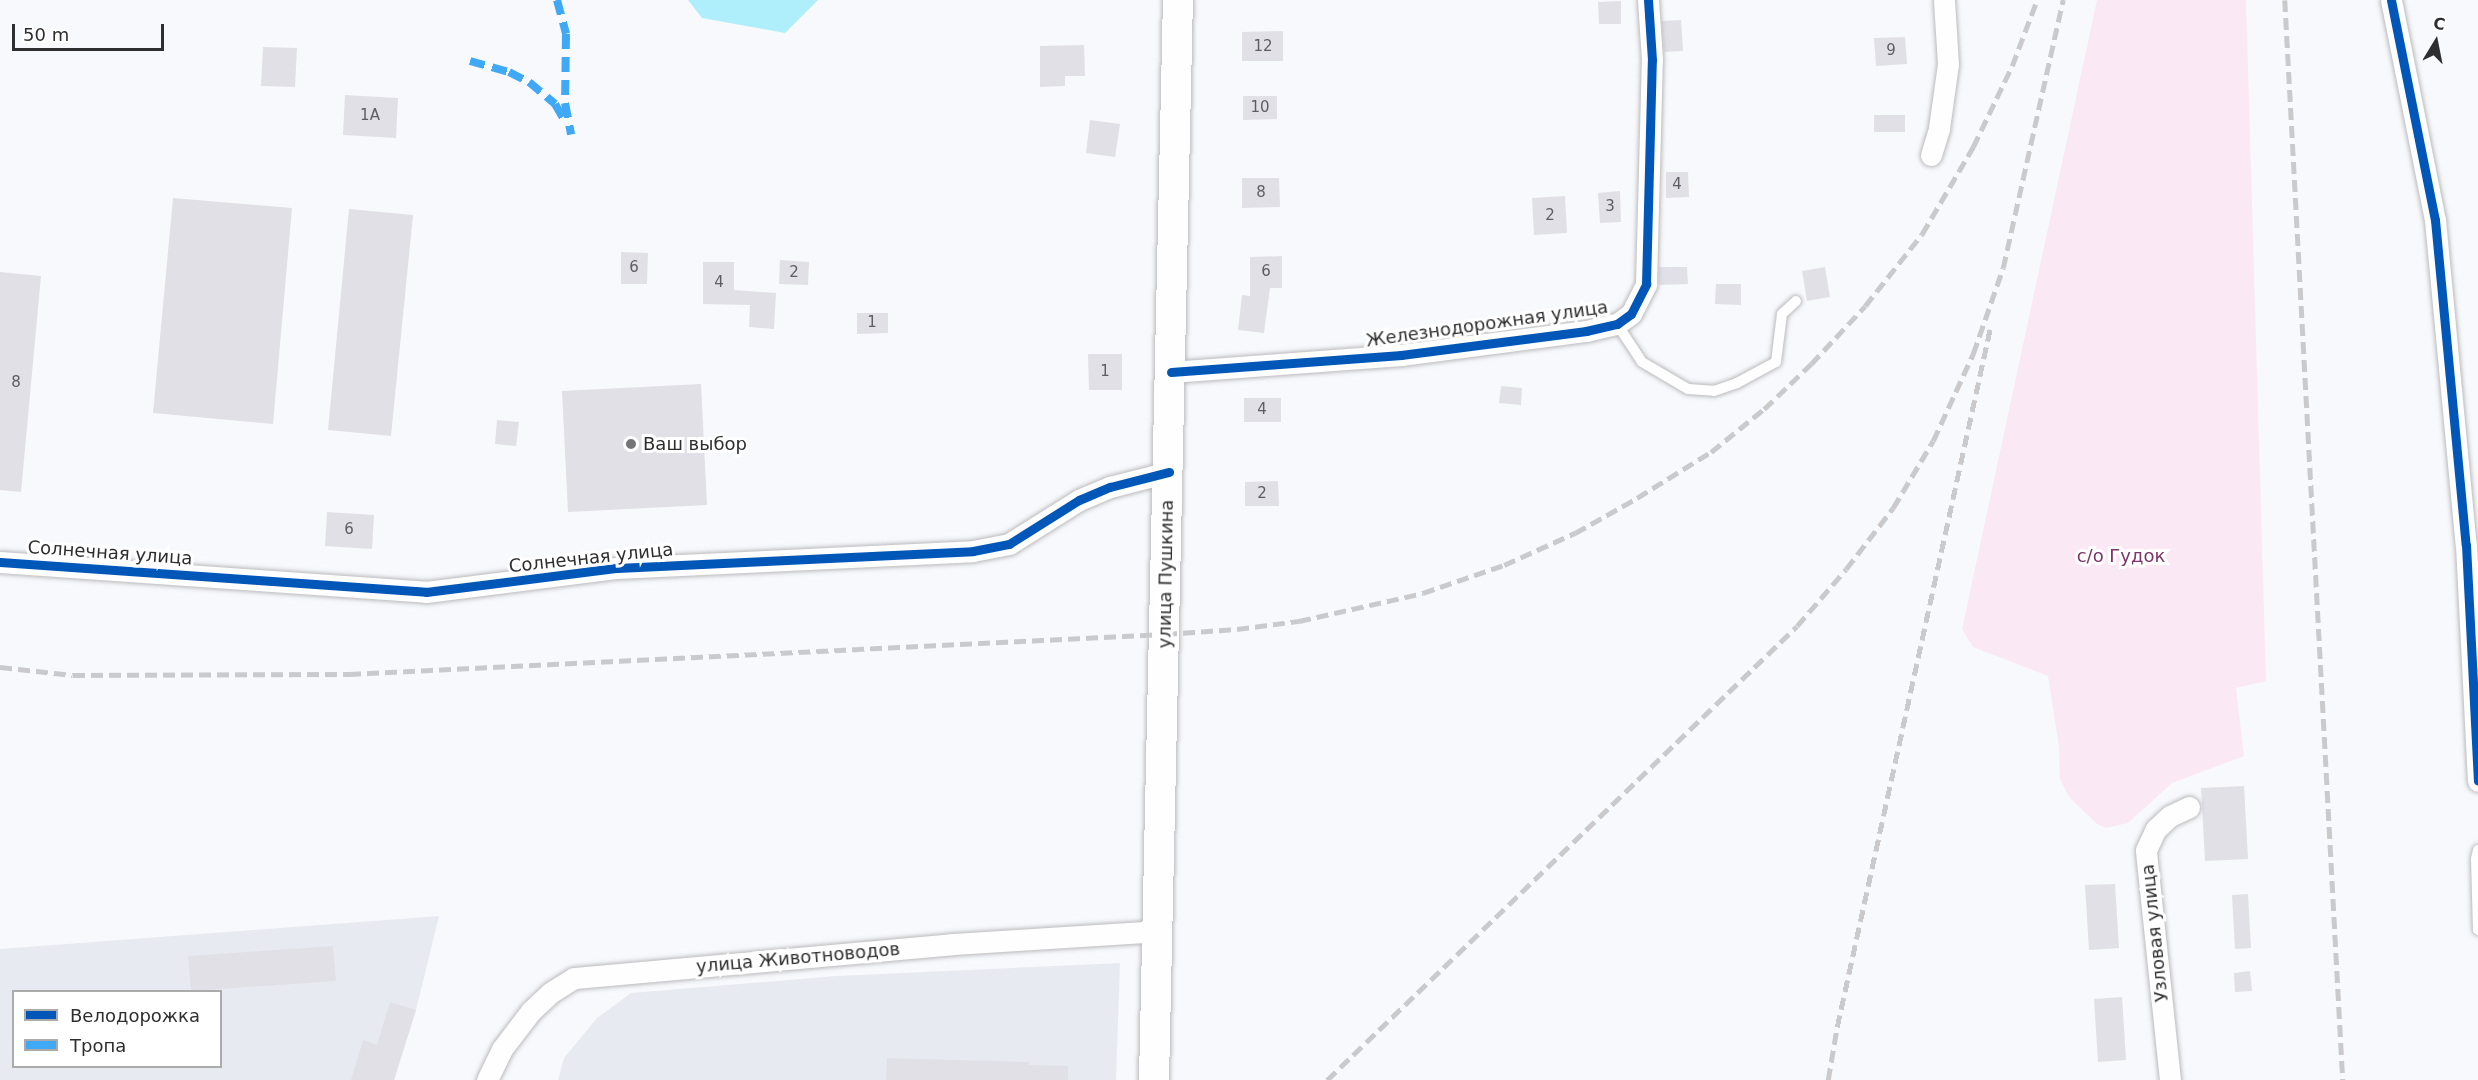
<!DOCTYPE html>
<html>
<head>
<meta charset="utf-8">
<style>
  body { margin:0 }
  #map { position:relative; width:2478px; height:1080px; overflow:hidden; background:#f8f9fc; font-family:"DejaVu Sans",sans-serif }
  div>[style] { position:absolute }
  .built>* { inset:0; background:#e8eaf2 }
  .green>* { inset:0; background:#fbe8f5 }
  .water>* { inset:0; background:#afeffc }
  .building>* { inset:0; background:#e2e0e7 }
  .roads { filter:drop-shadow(0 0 2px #bbbbbd) drop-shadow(0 0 2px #bbbbbd) }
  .lane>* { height:10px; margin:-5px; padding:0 5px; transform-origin:5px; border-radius:5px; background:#fefeff }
  .street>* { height:21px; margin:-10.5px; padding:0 10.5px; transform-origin:10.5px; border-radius:10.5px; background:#fefeff }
  .secondary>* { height:30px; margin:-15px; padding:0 15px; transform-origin:15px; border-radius:15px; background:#fefeff }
  .rail>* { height:4.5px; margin-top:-2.25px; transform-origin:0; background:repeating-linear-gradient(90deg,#cacacc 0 12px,transparent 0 18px) }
  .quiet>* { height:8px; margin-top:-4px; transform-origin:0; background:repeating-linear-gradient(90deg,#3fa9f5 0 15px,transparent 0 23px) }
  .cycleway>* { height:9px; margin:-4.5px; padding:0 4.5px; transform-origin:4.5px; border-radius:4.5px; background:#0057b8 }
  .dots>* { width:16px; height:16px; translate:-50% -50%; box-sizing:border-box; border:3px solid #fff; border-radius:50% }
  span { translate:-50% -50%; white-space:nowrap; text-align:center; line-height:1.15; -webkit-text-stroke:6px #fff; paint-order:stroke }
  .number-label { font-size:15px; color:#5e5d61 }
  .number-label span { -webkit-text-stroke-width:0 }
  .street-label { font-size:18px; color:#2e2e30 }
  .poi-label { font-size:18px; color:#2e2e30 }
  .left { translate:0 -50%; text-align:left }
  .park-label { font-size:18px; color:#7d3467 }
  .legend { position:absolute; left:12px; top:990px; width:210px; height:78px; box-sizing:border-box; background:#fff; border:2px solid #ababac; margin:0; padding:8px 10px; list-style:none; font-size:18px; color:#2e2e30 }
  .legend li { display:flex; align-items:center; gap:12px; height:30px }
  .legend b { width:30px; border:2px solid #ababac }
  .north { position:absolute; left:2406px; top:12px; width:60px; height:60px; -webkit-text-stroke:4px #fff; paint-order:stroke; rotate:10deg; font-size:16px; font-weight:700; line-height:24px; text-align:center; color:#2e2e30 }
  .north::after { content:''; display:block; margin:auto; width:21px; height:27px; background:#2e2e30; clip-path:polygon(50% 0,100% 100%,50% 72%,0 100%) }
  .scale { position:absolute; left:12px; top:24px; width:152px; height:27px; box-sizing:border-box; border:3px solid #2e2e30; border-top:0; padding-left:8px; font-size:18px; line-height:21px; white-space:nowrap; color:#2e2e30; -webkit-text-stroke:4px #fff; paint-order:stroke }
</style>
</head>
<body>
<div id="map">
  <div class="built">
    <i style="clip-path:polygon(evenodd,439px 916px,416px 1010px,394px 1080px,0 1080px,0 949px,439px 916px,14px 992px,220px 992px,220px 1066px,14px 1066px,14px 992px)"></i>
    <i style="clip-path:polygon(1120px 963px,1116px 1080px,558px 1080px,564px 1058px,597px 1018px,631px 993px,836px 976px)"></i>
  </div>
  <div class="green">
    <i style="clip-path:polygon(2097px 0,2246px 0,2266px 681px,2236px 688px,2244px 756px,2172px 783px,2128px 823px,2106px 828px,2097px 824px,2069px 797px,2060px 779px,2059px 747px,2048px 676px,1973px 647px,1962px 629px)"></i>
  </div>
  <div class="water">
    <i style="clip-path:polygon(688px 0,818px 0,785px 33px,702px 18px)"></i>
  </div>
  <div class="building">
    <i style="clip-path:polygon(1621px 1px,1621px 24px,1599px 24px,1598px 2px)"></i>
    <i style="clip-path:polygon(1681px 20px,1683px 51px,1664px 52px,1662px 21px)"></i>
    <i style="clip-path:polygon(1283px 31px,1283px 61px,1242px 61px,1242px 32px)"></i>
    <i style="clip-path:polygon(1905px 37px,1907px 64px,1876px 66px,1874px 38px)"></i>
    <i style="clip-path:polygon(1084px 45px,1085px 76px,1065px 76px,1065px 86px,1040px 87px,1040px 46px)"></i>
    <i style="clip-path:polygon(263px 47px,297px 48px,295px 87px,261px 86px)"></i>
    <i style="clip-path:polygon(345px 95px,398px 98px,396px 138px,343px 135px)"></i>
    <i style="clip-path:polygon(1243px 96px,1277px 96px,1277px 119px,1243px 120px)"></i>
    <i style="clip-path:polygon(1874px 115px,1905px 115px,1905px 132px,1874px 132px)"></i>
    <i style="clip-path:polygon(1090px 120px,1120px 124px,1115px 157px,1086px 153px)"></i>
    <i style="clip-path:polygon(1666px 172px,1688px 172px,1689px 197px,1666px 198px)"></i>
    <i style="clip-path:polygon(1242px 178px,1279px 178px,1280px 207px,1242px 208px)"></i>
    <i style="clip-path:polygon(1620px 191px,1621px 222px,1600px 223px,1598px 193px)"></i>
    <i style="clip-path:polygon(1565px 196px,1567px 233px,1534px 235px,1532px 198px)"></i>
    <i style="clip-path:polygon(173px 198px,292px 208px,273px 424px,153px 413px)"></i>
    <i style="clip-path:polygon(349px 209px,413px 215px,391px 436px,328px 430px)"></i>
    <i style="clip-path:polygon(621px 252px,648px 253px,647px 284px,621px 284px)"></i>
    <i style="clip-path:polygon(1282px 256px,1282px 288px,1270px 288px,1264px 333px,1238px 330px,1242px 295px,1250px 296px,1250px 257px)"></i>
    <i style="clip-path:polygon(780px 260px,809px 262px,808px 285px,779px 284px)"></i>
    <i style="clip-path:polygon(703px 262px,734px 262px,734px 290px,776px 293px,774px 329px,749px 327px,750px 305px,703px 304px)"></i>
    <i style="clip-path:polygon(1659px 267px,1687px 267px,1688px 284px,1659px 285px)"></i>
    <i style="clip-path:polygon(1825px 267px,1830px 297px,1807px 301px,1802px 271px)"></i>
    <i style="clip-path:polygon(0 272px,41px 276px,21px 492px,0 490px)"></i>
    <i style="clip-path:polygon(1716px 284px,1741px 284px,1741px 305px,1715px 304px)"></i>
    <i style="clip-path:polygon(857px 313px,888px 313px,888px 333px,857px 334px)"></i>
    <i style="clip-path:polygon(1088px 354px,1122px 354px,1122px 390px,1089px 390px)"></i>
    <i style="clip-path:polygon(701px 384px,707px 505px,568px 512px,562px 391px)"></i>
    <i style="clip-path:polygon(1501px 386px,1522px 388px,1521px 405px,1499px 403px)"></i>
    <i style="clip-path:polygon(1244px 398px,1281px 398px,1281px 422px,1244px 422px)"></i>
    <i style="clip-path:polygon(497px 420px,519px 422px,516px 446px,495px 444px)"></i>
    <i style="clip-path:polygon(1278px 481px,1279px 506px,1245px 506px,1245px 482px)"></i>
    <i style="clip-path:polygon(327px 512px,374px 515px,372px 549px,325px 546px)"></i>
    <i style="clip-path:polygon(2244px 786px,2248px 859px,2205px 861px,2201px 788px)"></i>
    <i style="clip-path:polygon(2115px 884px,2119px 948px,2089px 950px,2085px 885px)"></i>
    <i style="clip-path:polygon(2248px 894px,2251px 948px,2235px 949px,2232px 895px)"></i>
    <i style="clip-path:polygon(333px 946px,336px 981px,191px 991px,188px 956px)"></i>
    <i style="clip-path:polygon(2250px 971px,2252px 991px,2235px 992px,2234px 973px)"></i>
    <i style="clip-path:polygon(2122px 997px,2126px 1060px,2098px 1062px,2094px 999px)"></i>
    <i style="clip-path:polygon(390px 1002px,416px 1010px,394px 1080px,351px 1080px,363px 1040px,377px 1045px)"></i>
    <i style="clip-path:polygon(887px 1058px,1029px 1062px,1029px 1065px,1068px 1066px,1068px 1080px,886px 1080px)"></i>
  </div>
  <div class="roads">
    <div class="lane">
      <i style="left:1617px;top:324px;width:45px;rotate:56.7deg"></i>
      <i style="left:1642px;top:362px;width:53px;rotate:30.4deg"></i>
      <i style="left:1688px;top:389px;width:26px;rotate:4deg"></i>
      <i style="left:1714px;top:391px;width:24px;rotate:-19deg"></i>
      <i style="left:1737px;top:383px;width:44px;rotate:-28.3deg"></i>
      <i style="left:1776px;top:362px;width:48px;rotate:-82.9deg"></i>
      <i style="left:1782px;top:314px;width:19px;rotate:-43deg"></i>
      <i style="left:2478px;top:850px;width:9px;rotate:103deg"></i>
      <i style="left:2476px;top:859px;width:71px;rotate:88.4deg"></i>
    </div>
    <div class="street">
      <i style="left:2391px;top:0;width:224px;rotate:78.7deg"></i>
      <i style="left:2435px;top:220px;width:326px;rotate:84.6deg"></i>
      <i style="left:2466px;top:545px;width:236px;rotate:87.1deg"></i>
      <i style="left:1931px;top:155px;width:28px;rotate:-73deg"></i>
      <i style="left:1939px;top:128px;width:65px;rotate:-82deg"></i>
      <i style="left:1948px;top:64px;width:64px;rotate:-93.6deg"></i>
      <i style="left:1171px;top:372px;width:231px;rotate:-4.2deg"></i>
      <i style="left:1401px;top:355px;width:187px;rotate:-7.4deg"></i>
      <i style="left:1586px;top:331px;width:32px;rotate:-13deg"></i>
      <i style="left:1617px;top:324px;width:17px;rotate:-36deg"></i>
      <i style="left:1631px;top:314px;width:34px;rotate:-63deg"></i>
      <i style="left:1646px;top:284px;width:224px;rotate:-88.5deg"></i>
      <i style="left:1652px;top:60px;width:60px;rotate:-93.8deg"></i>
      <i style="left:0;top:562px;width:427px;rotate:4deg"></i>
      <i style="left:426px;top:592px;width:193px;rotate:-7.2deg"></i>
      <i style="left:617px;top:568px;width:356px;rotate:-2.7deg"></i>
      <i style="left:973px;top:551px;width:37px;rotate:-11deg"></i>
      <i style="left:1009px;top:544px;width:83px;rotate:-32.2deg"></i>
      <i style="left:1079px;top:500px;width:34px;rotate:-23deg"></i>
      <i style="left:1110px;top:487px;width:61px;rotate:-14.3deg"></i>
      <i style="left:487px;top:1080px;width:34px;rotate:-64deg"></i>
      <i style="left:502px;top:1049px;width:48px;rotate:-52.7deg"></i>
      <i style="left:531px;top:1011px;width:26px;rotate:-43deg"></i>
      <i style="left:550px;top:993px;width:28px;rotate:-32deg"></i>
      <i style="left:574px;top:978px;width:380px;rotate:-5.1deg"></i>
      <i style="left:952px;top:944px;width:206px;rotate:-3.6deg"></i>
      <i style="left:2170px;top:1080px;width:231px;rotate:-96deg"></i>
      <i style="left:2146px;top:850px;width:23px;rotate:-65deg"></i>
      <i style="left:2156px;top:829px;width:19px;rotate:-43deg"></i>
      <i style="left:2170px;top:816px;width:21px;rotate:-25deg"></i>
    </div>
    <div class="secondary">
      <i style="left:1154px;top:1080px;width:1080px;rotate:-88.73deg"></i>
    </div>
  </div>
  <div class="rail">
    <i style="left:2285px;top:0;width:1082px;rotate:86.93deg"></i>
    <i style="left:0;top:667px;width:73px;rotate:6.3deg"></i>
    <i style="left:73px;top:675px;width:276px;rotate:-0.2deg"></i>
    <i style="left:349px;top:674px;width:817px;rotate:-2.81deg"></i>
    <i style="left:1165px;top:634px;width:72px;rotate:-4deg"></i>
    <i style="left:1237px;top:629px;width:63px;rotate:-7.4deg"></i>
    <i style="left:1299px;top:621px;width:127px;rotate:-12.7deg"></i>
    <i style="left:1423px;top:593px;width:86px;rotate:-19.1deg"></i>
    <i style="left:1504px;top:565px;width:78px;rotate:-24.3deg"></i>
    <i style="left:1575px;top:533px;width:71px;rotate:-29.4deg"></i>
    <i style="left:1637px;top:498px;width:87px;rotate:-31.9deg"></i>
    <i style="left:1711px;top:452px;width:68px;rotate:-39.1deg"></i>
    <i style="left:1764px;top:409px;width:65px;rotate:-43.8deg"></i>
    <i style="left:1811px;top:364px;width:79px;rotate:-47deg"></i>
    <i style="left:1865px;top:306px;width:92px;rotate:-51.6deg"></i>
    <i style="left:1922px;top:234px;width:101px;rotate:-59.6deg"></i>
    <i style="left:1973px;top:147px;width:90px;rotate:-64.3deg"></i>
    <i style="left:2012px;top:66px;width:71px;rotate:-69.3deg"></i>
    <i style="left:1327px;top:1080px;width:653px;rotate:-44.01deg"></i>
    <i style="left:1797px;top:626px;width:75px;rotate:-49.3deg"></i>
    <i style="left:1846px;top:569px;width:77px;rotate:-52.4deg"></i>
    <i style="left:1893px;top:508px;width:78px;rotate:-59.2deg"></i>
    <i style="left:1933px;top:441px;width:96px;rotate:-65.3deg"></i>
    <i style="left:1973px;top:354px;width:91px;rotate:-70.8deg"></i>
    <i style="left:2003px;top:268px;width:275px;rotate:-77.4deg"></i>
    <i style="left:1828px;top:1080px;width:54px;rotate:-80.4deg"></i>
    <i style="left:1837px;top:1027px;width:720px;rotate:-77.64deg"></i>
  </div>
  <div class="quiet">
    <i style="left:557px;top:0;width:35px;rotate:75deg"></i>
    <i style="left:566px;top:34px;width:69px;rotate:90.8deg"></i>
    <i style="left:565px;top:103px;width:32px;rotate:79deg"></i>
    <i style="left:470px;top:61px;width:41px;rotate:15.8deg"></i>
    <i style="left:509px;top:72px;width:22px;rotate:27deg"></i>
    <i style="left:529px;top:82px;width:34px;rotate:40deg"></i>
    <i style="left:555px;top:104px;width:22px;rotate:60deg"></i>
  </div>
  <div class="cycleway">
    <i style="left:2391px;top:0;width:224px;rotate:78.7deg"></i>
    <i style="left:2435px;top:220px;width:326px;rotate:84.6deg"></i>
    <i style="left:2466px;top:545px;width:236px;rotate:87.1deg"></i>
    <i style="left:1171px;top:372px;width:231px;rotate:-4.2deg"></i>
    <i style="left:1401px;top:355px;width:187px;rotate:-7.4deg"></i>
    <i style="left:1586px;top:331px;width:32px;rotate:-13deg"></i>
    <i style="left:1617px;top:324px;width:17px;rotate:-36deg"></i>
    <i style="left:1631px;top:314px;width:34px;rotate:-63deg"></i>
    <i style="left:1646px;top:284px;width:224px;rotate:-88.5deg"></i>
    <i style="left:1652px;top:60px;width:60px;rotate:-93.8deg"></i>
    <i style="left:0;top:562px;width:427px;rotate:4deg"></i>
    <i style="left:426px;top:592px;width:193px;rotate:-7.2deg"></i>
    <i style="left:617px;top:568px;width:356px;rotate:-2.7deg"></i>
    <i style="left:973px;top:551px;width:37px;rotate:-11deg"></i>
    <i style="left:1009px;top:544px;width:83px;rotate:-32.2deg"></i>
    <i style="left:1079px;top:500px;width:34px;rotate:-23deg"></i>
    <i style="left:1110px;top:487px;width:61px;rotate:-14.3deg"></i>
  </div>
  <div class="dots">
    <i style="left:631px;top:444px;background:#757577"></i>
  </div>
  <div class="number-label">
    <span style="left:1263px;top:47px">12</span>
    <span style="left:1891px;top:51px">9</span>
    <span style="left:1260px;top:108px">10</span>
    <span style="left:370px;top:116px">1А</span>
    <span style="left:1677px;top:185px">4</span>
    <span style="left:1261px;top:193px">8</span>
    <span style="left:1610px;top:207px">3</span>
    <span style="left:1550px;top:216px">2</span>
    <span style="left:634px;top:268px">6</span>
    <span style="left:1266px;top:272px">6</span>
    <span style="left:794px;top:273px">2</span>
    <span style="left:719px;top:283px">4</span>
    <span style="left:872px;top:323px">1</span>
    <span style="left:1105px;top:372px">1</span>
    <span style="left:16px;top:383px">8</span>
    <span style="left:1262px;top:410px">4</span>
    <span style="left:1262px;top:494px">2</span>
    <span style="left:349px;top:530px">6</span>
  </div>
  <div class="street-label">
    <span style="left:1487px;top:324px;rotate:-8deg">Железнодорожная улица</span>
    <span style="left:110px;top:553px;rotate:4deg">Солнечная улица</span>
    <span style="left:591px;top:558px;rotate:-6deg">Солнечная улица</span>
    <span style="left:1166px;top:574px;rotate:-89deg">улица Пушкина</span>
    <span style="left:2155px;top:933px;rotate:-96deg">Узловая улица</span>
    <span style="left:798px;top:958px;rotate:-5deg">улица Животноводов</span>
  </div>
  <div class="poi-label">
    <span class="left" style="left:643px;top:444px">Ваш выбор</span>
  </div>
  <div class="park-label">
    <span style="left:2121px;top:556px">с/о Гудок</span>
  </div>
  <ul class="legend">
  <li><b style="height:8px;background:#0057b8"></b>Велодорожка</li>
  <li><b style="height:8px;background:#3fa9f5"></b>Тропа</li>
  </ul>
  <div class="north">С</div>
  <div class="scale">50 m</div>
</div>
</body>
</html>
